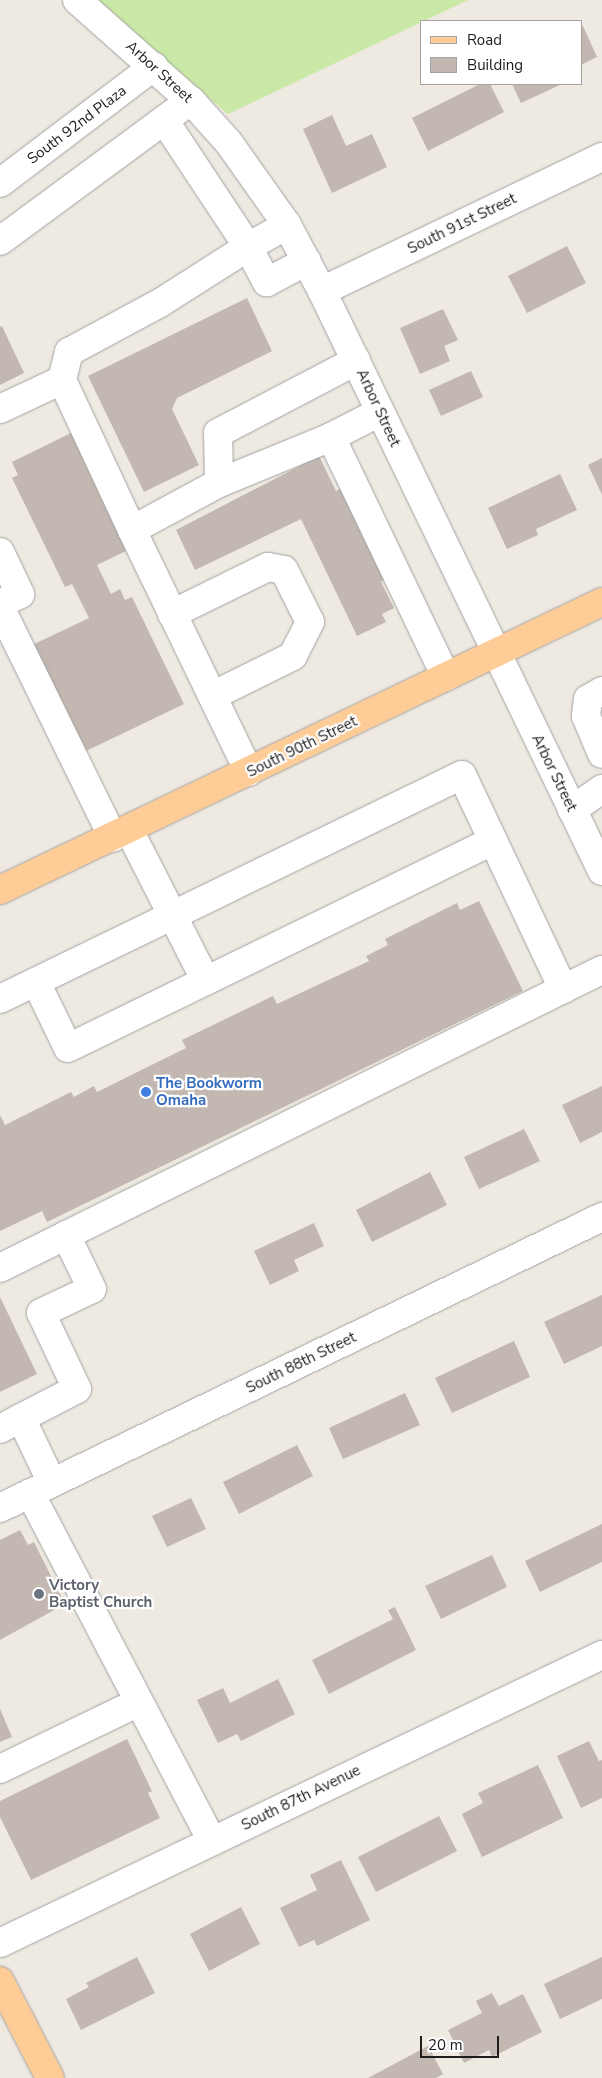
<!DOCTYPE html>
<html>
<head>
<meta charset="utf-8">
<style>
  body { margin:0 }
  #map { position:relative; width:602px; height:2078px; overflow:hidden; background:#eee9e1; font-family:"Nunito Sans",sans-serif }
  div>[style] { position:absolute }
  .grass>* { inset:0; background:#cae9a6 }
  .building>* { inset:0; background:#c2b8b1 }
  .roads { filter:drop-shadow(0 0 1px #a3a3a3) drop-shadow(0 0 1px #a3a3a3) }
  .minor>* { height:28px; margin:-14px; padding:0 14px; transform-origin:14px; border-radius:14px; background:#fff }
  .major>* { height:28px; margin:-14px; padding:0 14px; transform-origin:14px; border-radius:14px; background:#fdcc97 }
  .dots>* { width:14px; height:14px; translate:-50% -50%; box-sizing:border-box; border:2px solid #fff; border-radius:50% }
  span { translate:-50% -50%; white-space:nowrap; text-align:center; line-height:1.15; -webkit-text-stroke:4.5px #fff; paint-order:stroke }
  .street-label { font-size:15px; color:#1c1c1c }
  .shop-label { font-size:15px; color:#366cbe; font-weight:700 }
  .left { translate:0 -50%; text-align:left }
  .worship-label { font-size:15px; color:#5b616d; font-weight:700 }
  .legend { position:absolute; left:420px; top:20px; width:162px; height:65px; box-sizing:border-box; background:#fff; border:1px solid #a4a4a4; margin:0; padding:6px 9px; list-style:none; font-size:15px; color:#1c1c1c }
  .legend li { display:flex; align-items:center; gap:10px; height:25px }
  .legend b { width:25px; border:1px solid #a4a4a4 }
  .scale { position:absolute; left:420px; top:2036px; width:79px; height:22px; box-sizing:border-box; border:2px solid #1c1c1c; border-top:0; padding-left:6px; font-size:15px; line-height:18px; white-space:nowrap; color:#1c1c1c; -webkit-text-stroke:4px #fff; paint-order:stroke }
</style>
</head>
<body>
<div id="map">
  <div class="grass">
    <i style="clip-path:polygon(92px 0,468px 0,228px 114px)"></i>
  </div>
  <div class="building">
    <i style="clip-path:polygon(583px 26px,597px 57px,581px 65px,581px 27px)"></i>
    <i style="clip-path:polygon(480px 84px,490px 84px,504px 112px,428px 151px,412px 118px)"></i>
    <i style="clip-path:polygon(512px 84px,562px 84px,521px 103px)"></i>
    <i style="clip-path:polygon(332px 115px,346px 146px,372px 134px,387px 167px,332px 193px,303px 129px)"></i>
    <i style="clip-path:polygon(567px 246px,586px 283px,527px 313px,508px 276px)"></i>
    <i style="clip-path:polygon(247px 298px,272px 351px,177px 398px,172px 409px,199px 465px,144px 492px,88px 376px)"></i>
    <i style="clip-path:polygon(443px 309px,458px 340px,444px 346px,450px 361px,420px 374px,400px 328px)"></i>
    <i style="clip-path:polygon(2px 326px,24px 373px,0 385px,0 327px)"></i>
    <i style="clip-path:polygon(471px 371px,483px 397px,441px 416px,429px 390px)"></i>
    <i style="clip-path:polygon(73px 432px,130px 549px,97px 565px,111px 594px,120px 589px,125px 600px,132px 597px,184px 704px,82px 753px,30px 646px,89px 618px,72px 584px,65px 587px,12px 478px,18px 475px,12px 462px)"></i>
    <i style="clip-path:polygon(319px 456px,336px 491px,341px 488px,385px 579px,381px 582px,394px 608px,382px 614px,386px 622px,357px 636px,301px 519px,195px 570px,176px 530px)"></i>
    <i style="clip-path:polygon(602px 458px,602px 495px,588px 465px)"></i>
    <i style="clip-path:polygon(560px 474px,577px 510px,536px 529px,538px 535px,507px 549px,488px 508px)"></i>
    <i style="clip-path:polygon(479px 901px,523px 991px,47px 1222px,42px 1211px,0 1231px,0 1115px,5px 1125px,71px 1092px,74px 1097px,94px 1086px,97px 1092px,186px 1048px,182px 1040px,273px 996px,277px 1004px,369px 961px,366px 956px,388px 945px,385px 939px,457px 903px,460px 910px)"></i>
    <i style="clip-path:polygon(602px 1086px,602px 1132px,580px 1143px,562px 1105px)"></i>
    <i style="clip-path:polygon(524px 1129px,540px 1161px,479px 1189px,464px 1157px)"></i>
    <i style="clip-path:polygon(430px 1172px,447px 1205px,372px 1242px,356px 1210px)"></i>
    <i style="clip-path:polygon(314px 1223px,324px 1246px,294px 1260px,299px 1271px,270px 1285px,254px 1251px)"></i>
    <i style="clip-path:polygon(602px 1295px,602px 1346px,564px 1364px,544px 1322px)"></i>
    <i style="clip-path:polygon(0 1297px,37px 1374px,0 1392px)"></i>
    <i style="clip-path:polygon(514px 1341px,530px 1377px,452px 1413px,435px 1378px)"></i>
    <i style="clip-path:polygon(405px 1393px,420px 1425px,343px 1459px,329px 1428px)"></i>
    <i style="clip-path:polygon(297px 1445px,313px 1476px,239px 1514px,223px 1482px)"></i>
    <i style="clip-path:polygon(191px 1498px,206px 1529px,167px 1547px,152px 1516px)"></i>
    <i style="clip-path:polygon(602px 1524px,602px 1562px,540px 1592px,525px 1561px)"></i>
    <i style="clip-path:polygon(20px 1530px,28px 1545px,34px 1542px,65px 1604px,0 1640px,0 1540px)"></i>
    <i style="clip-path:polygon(492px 1555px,507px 1587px,441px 1619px,425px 1586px)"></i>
    <i style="clip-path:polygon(395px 1607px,416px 1650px,329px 1694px,312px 1660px,393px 1619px,388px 1610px)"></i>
    <i style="clip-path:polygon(278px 1679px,295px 1714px,241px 1741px,237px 1734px,218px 1743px,197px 1700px,223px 1688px,230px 1703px)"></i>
    <i style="clip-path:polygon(0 1709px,12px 1737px,0 1742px)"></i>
    <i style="clip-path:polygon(127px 1739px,152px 1791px,148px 1793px,160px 1818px,31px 1880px,0 1817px,0 1801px)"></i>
    <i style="clip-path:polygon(589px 1741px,599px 1761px,602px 1760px,602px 1798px,581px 1808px,557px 1756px)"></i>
    <i style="clip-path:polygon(538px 1765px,563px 1818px,482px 1857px,462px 1814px,483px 1803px,478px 1793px)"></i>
    <i style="clip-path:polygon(439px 1816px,457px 1851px,376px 1892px,358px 1857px)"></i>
    <i style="clip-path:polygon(341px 1860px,370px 1920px,317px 1946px,314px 1940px,299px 1947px,280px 1908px,317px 1890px,310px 1875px)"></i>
    <i style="clip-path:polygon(241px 1907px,260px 1944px,209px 1971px,190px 1934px)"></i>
    <i style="clip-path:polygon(137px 1957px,155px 1993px,81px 2030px,66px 1999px,89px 1987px,86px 1983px)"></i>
    <i style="clip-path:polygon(602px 1957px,602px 1999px,560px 2019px,544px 1984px)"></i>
    <i style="clip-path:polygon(492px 1993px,499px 2006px,523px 1994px,542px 2032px,492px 2057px,489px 2050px,464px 2063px,448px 2030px,482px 2013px,476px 2001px)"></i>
    <i style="clip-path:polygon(428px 2046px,443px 2074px,436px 2078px,368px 2078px)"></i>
  </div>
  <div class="roads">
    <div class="minor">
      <i style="left:77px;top:0;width:157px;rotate:41.6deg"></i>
      <i style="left:194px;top:104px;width:52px;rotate:48.1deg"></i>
      <i style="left:229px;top:143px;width:100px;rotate:54.7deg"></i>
      <i style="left:287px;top:225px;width:75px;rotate:62.1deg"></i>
      <i style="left:322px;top:291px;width:644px;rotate:64.23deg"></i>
      <i style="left:164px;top:120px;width:152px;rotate:56.5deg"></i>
      <i style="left:248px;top:247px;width:45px;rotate:-29.4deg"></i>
      <i style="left:0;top:183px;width:193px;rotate:-37.2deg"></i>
      <i style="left:0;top:241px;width:237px;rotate:-36.4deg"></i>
      <i style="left:322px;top:291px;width:310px;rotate:-25.6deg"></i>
      <i style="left:62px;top:380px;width:166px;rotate:65deg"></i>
      <i style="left:0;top:409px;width:68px;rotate:-25.1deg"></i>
      <i style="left:62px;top:380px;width:29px;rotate:-76deg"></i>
      <i style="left:69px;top:352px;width:103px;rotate:-28.3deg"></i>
      <i style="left:160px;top:303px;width:104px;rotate:-32.5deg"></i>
      <i style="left:248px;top:247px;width:40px;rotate:62deg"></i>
      <i style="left:267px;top:282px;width:45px;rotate:-27.7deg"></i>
      <i style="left:331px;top:437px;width:266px;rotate:64.4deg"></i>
      <i style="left:219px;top:483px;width:121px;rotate:-22.3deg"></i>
      <i style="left:331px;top:437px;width:55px;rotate:-27deg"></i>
      <i style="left:0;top:552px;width:47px;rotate:64.5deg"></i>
      <i style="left:20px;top:594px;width:22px;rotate:153deg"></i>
      <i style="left:0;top:607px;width:257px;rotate:63.9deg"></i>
      <i style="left:172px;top:614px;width:107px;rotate:-26.1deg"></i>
      <i style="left:268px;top:567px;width:16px;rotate:11deg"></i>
      <i style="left:284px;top:570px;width:58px;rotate:63.4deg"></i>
      <i style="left:310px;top:622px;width:38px;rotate:117deg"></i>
      <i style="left:293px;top:656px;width:90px;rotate:153.7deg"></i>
      <i style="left:602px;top:691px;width:16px;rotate:150deg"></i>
      <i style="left:588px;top:699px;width:17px;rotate:97deg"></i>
      <i style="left:586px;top:716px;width:41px;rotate:67.2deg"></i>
      <i style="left:249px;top:772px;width:269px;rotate:-115.8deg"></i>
      <i style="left:132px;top:530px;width:99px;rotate:-28.4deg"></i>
      <i style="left:219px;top:483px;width:50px;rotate:-91.1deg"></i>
      <i style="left:218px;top:433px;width:156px;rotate:-27.6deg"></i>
      <i style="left:572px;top:810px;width:37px;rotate:-35deg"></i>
      <i style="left:129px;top:830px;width:169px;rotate:63deg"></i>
      <i style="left:36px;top:982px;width:73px;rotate:64.1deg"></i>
      <i style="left:68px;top:1048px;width:473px;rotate:-26deg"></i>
      <i style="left:0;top:999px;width:513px;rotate:-25.87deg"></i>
      <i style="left:462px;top:775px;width:237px;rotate:64.7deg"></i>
      <i style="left:563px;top:989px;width:43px;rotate:-26deg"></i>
      <i style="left:0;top:1268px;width:628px;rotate:-26.36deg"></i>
      <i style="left:21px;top:1418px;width:63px;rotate:-27.4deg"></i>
      <i style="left:77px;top:1389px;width:84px;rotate:-115.3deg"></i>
      <i style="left:41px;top:1313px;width:56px;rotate:-25.2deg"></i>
      <i style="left:92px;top:1289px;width:60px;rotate:-115.7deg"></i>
      <i style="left:0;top:1429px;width:24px;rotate:-28deg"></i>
      <i style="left:21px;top:1418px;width:72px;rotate:64.5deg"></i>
      <i style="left:30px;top:1493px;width:393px;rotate:62.4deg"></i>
      <i style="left:0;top:1508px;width:669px;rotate:-25.8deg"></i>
      <i style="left:0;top:1769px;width:154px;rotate:-25.7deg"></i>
      <i style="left:0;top:1943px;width:667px;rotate:-25.57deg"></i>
    </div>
    <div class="major">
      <i style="left:0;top:890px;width:667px;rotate:-25.57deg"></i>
      <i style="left:0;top:1981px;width:109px;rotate:62.7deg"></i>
    </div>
  </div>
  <div class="dots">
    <i style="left:146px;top:1092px;background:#3f7fe0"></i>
    <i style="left:39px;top:1594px;background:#6b7280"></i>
  </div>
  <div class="street-label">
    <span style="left:159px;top:72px;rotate:42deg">Arbor Street</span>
    <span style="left:77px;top:125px;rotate:-37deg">South 92nd Plaza</span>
    <span style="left:462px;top:224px;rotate:-26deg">South 91st Street</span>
    <span style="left:378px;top:408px;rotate:65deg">Arbor Street</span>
    <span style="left:302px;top:747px;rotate:-26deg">South 90th Street</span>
    <span style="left:554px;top:773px;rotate:64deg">Arbor Street</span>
    <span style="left:301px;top:1363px;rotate:-26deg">South 88th Street</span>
    <span style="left:301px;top:1798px;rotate:-26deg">South 87th Avenue</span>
  </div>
  <div class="shop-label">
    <span class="left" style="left:156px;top:1092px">The Bookworm<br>Omaha</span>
  </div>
  <div class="worship-label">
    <span class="left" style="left:49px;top:1594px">Victory<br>Baptist Church</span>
  </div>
  <ul class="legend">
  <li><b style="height:6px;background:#fdcc97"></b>Road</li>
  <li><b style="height:14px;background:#c2b8b1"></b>Building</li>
  </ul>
  <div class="scale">20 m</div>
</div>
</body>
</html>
